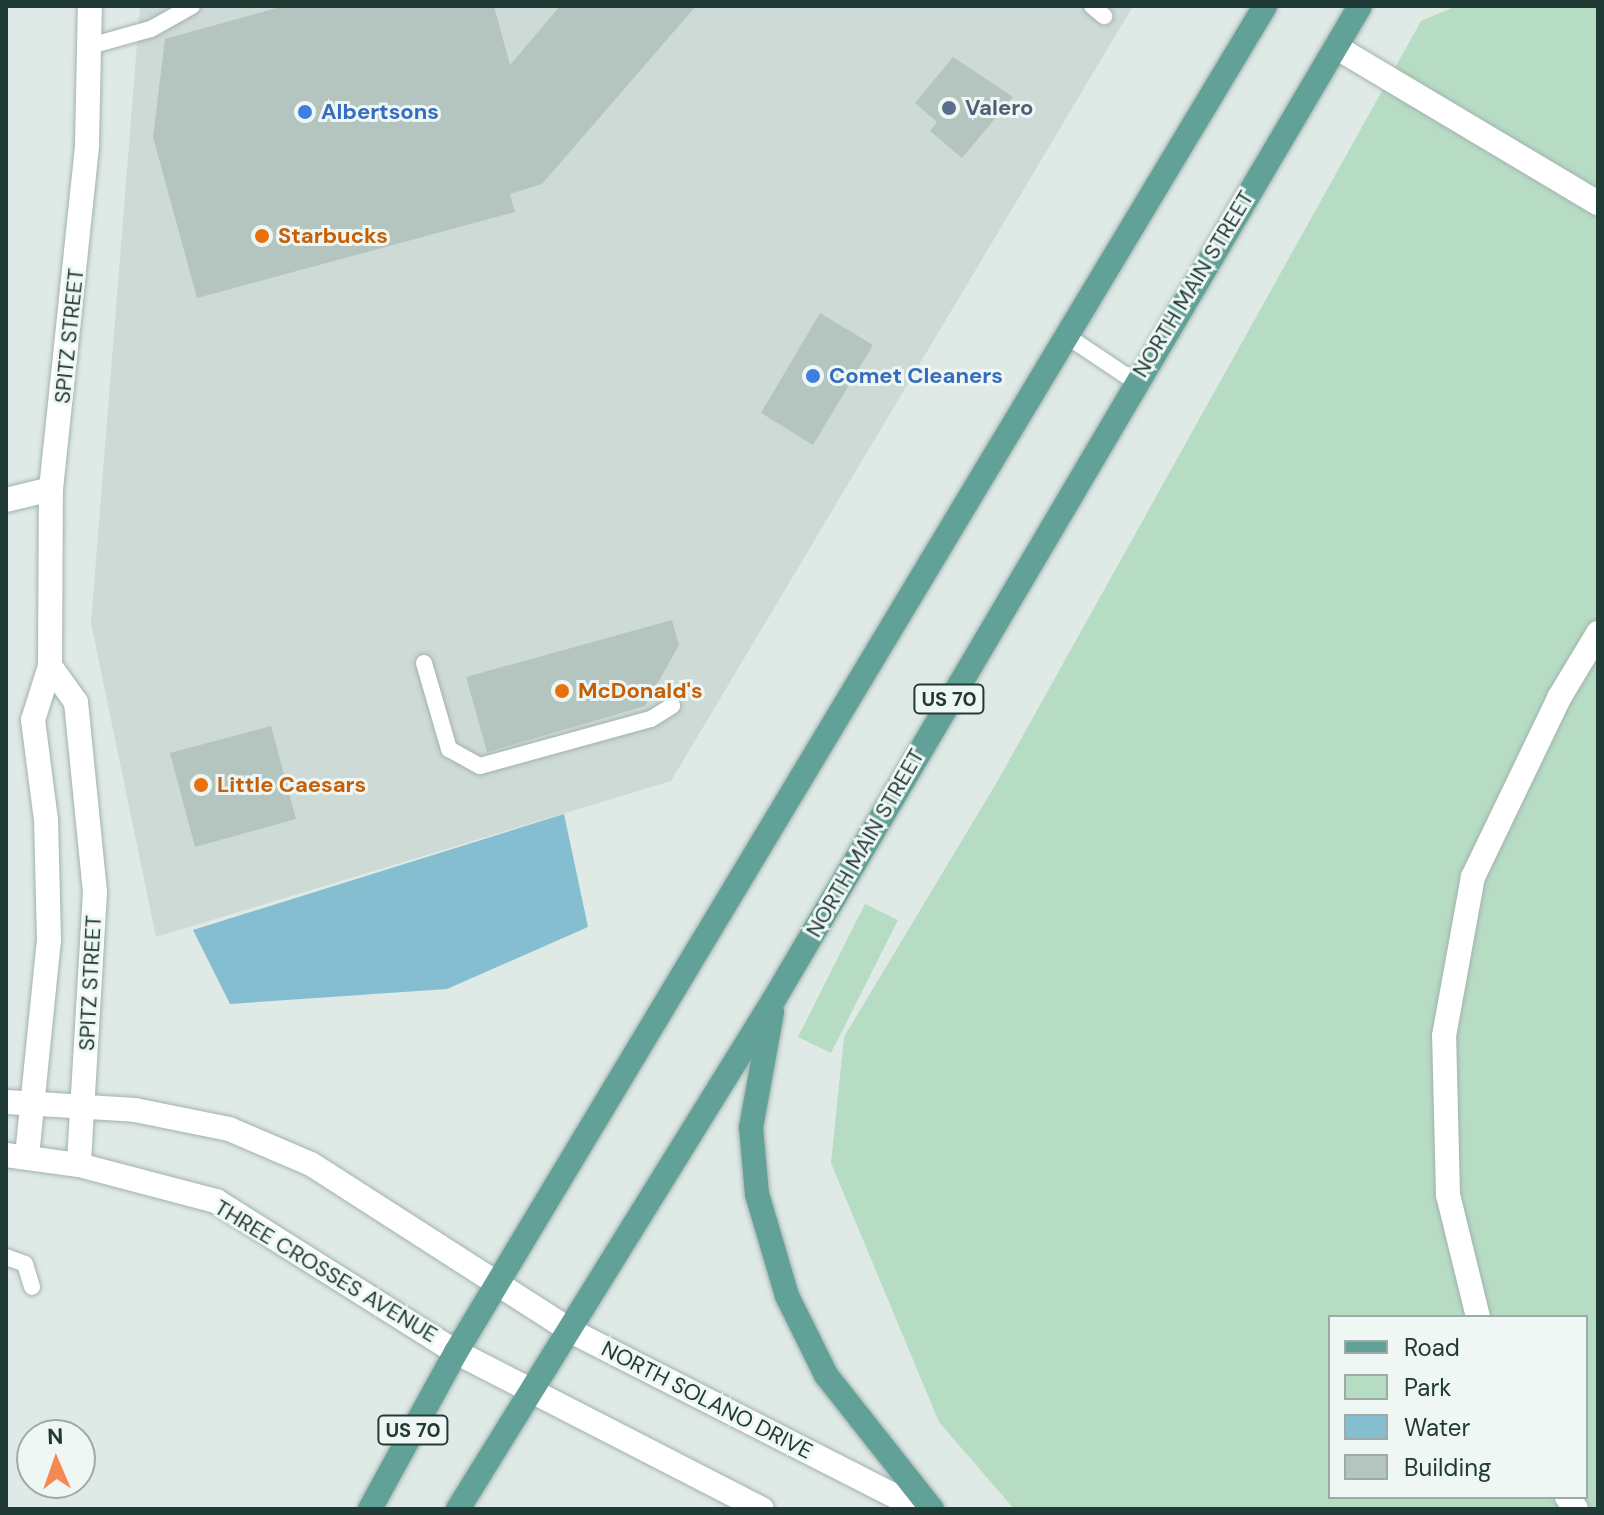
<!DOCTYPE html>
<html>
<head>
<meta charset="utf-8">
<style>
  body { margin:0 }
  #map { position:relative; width:1604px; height:1515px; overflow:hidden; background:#dfeae6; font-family:"DM Sans",sans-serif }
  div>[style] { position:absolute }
  .built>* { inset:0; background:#cddad5 }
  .green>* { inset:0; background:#b7dcc4 }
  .water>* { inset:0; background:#85bed1 }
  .building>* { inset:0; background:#b4c5bf }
  .roads { filter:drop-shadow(0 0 2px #a2b2ae) drop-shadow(0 0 2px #a2b2ae) }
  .lane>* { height:16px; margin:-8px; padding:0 8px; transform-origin:8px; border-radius:8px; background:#fff }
  .street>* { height:24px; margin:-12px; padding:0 12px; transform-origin:12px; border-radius:12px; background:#fff }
  .secondary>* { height:24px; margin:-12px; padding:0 12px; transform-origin:12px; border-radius:12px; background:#fff }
  .primary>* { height:24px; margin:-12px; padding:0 12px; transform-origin:12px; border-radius:12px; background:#62a197 }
  .dots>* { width:22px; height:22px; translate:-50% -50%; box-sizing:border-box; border:4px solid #eff7f4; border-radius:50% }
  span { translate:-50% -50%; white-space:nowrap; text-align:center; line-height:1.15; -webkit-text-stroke:6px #eff7f4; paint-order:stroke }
  .shield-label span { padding:2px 6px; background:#eff7f4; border:2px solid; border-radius:6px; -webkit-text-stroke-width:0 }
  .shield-label { font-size:20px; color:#203a36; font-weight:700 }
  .service-label { font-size:22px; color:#4e5e75; font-weight:700 }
  .left { translate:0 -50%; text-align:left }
  .shop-label { font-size:22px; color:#366cbe; font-weight:700 }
  .food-label { font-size:22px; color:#c56008; font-weight:700 }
  .street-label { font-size:22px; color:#203a36 }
  .frame { position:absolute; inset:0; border:8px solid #203a36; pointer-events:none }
  .legend { position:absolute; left:1328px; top:1315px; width:260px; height:184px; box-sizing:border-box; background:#eff7f4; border:2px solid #9caba8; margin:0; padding:10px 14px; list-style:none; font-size:24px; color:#203a36 }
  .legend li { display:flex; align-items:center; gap:16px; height:40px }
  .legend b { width:40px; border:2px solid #9caba8 }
  .north { position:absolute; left:16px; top:1419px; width:80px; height:80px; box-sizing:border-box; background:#eff7f4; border:2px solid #9caba8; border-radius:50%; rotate:358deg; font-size:22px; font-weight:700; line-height:32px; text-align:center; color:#203a36 }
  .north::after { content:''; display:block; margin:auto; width:28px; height:36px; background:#f48953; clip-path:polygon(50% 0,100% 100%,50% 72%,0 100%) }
</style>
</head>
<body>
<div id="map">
  <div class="built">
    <i style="clip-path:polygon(140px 6px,1133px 6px,671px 781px,156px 937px,91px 623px)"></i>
  </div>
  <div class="green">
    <i style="clip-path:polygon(evenodd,1456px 6px,1598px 6px,1598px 1509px,1014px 1509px,939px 1422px,831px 1163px,844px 1037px,997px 782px,1421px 21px,1456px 6px,1330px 1317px,1586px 1317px,1586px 1497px,1330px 1497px,1330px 1317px)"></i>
    <i style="clip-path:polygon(865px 904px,898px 920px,831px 1053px,798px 1037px)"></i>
  </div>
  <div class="water">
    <i style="clip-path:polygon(564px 814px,588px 927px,447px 989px,230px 1004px,193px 930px)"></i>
  </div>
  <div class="building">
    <i style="clip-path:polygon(284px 6px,494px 6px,510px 65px,560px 6px,696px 6px,542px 184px,510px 194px,515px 212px,197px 298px,153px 137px,165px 39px)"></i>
    <i style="clip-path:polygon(953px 57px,1013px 97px,962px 158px,930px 131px,937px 122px,915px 103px)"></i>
    <i style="clip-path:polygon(820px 313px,873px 345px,813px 445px,761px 413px)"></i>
    <i style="clip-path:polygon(672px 620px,679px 645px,645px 706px,487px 752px,466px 677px)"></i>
    <i style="clip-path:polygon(271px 726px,296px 819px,195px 847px,170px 753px)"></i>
  </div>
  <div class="roads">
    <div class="lane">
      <i style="left:1092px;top:6px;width:16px;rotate:40deg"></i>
      <i style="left:90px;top:46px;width:63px;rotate:-15.6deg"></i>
      <i style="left:151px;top:29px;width:47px;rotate:-29.3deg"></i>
      <i style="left:1067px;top:336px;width:81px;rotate:33.9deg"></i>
      <i style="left:424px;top:663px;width:90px;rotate:73.8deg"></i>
      <i style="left:449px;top:749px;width:35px;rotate:29deg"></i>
      <i style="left:480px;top:766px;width:177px;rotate:-15.4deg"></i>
      <i style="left:651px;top:719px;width:25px;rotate:-32deg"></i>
      <i style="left:6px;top:1257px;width:20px;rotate:20deg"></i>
      <i style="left:25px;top:1264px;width:24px;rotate:73deg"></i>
    </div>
    <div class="street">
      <i style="left:1336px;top:47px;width:305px;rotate:30.8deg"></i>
      <i style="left:6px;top:500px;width:46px;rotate:-13.7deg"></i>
      <i style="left:1478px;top:1317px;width:126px;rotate:-103.8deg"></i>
      <i style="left:1448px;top:1195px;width:159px;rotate:-91.4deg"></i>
      <i style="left:1444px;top:1036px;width:162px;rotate:-79.7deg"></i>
      <i style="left:1473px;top:877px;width:199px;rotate:-64.3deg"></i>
      <i style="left:1559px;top:698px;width:76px;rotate:-59deg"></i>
      <i style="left:1567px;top:1497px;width:15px;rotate:53deg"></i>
    </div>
    <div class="secondary">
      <i style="left:50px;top:666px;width:44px;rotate:54.2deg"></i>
      <i style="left:76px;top:702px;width:191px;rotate:84.3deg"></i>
      <i style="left:95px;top:892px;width:273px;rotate:93.4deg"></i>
      <i style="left:6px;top:1102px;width:129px;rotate:3.5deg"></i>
      <i style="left:135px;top:1110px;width:96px;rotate:11.4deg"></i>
      <i style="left:229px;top:1129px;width:89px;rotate:23.1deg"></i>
      <i style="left:311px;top:1164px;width:309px;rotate:32.7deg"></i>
      <i style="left:571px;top:1331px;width:393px;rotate:27deg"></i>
      <i style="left:6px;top:1155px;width:74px;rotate:7.8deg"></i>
      <i style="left:79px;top:1165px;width:142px;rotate:14.7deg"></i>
      <i style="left:216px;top:1201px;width:284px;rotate:32.2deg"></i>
      <i style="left:456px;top:1352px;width:344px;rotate:27.2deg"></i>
      <i style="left:27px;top:1156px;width:216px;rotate:-84.2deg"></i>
      <i style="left:49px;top:941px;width:121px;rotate:-91.4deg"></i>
      <i style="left:46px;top:820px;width:101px;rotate:-97.4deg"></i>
      <i style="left:33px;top:720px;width:57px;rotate:-72.5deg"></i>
      <i style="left:50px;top:666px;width:177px;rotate:-89.7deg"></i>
      <i style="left:51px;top:489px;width:347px;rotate:-84deg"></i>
      <i style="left:87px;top:144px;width:138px;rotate:-88.8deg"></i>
    </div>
    <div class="primary">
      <i style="left:772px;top:1012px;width:117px;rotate:100.3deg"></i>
      <i style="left:751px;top:1127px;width:67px;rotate:84.9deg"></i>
      <i style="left:757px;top:1194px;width:106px;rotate:73.6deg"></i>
      <i style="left:787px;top:1296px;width:88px;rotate:63.7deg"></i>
      <i style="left:826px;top:1375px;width:171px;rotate:51.7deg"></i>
      <i style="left:370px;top:1509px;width:179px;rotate:-61.3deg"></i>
      <i style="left:456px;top:1352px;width:1570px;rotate:-58.99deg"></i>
      <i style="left:458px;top:1509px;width:598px;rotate:-58.2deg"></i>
      <i style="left:773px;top:1001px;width:1155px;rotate:-59.46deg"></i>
    </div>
  </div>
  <div class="dots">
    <i style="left:949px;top:108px;background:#5c6f8a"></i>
    <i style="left:305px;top:112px;background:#3f7fe0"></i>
    <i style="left:262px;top:236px;background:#e8710a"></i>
    <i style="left:813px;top:376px;background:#3f7fe0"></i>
    <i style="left:562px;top:691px;background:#e8710a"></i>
    <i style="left:201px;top:785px;background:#e8710a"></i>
  </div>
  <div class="shield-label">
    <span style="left:949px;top:699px">US 70</span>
    <span style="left:413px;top:1430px">US 70</span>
  </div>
  <div class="service-label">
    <span class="left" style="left:965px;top:108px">Valero</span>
  </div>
  <div class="shop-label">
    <span class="left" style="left:321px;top:112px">Albertsons</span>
    <span class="left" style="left:829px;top:376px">Comet Cleaners</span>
  </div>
  <div class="food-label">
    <span class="left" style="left:278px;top:236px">Starbucks</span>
    <span class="left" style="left:578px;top:691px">McDonald's</span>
    <span class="left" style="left:217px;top:785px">Little Caesars</span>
  </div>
  <div class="street-label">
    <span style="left:1193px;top:284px;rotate:-59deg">NORTH MAIN STREET</span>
    <span style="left:69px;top:336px;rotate:-84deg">SPITZ STREET</span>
    <span style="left:865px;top:843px;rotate:-60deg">NORTH MAIN STREET</span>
    <span style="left:90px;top:983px;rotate:-87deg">SPITZ STREET</span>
    <span style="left:326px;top:1271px;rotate:31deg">THREE CROSSES AVENUE</span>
    <span style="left:707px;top:1400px;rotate:27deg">NORTH SOLANO DRIVE</span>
  </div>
  <div class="frame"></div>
  <ul class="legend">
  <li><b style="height:10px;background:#62a197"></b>Road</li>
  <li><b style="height:22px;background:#b7dcc4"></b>Park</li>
  <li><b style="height:22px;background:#85bed1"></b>Water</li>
  <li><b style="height:22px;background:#b4c5bf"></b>Building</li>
  </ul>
  <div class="north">N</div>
</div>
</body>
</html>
